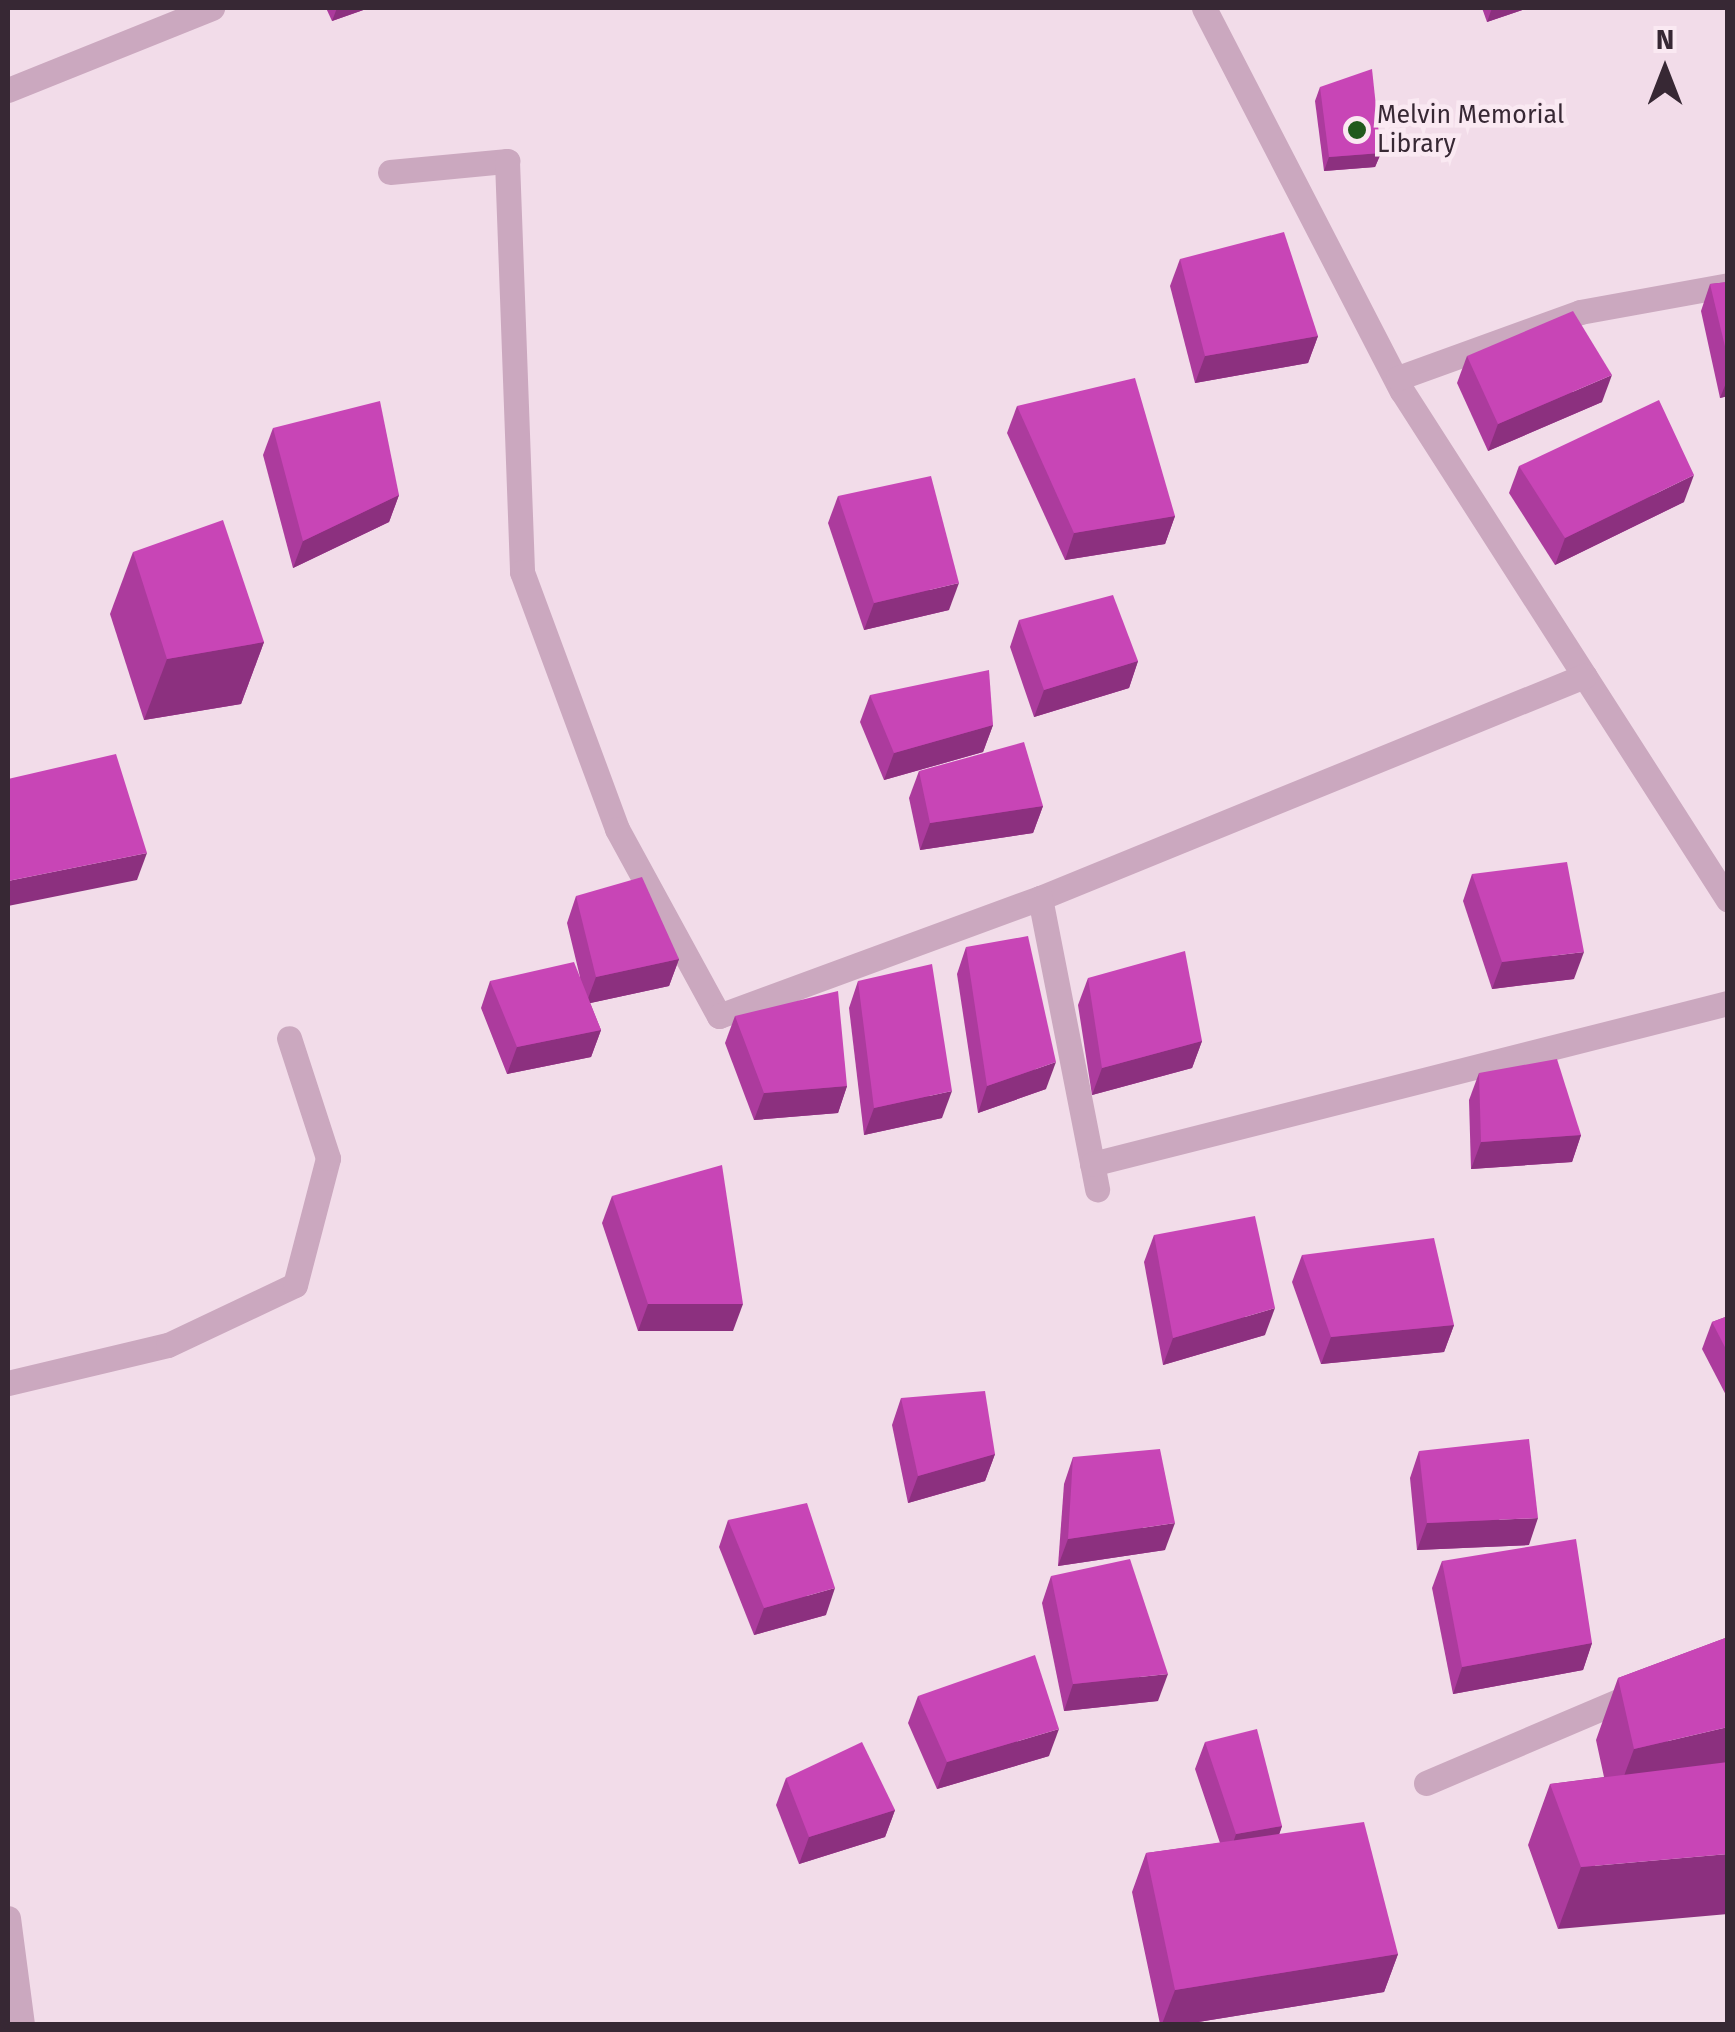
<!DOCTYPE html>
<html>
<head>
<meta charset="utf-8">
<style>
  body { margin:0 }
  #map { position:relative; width:1735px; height:2032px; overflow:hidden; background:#f2dce9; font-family:"Fira Sans",sans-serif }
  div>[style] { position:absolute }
  .lane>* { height:25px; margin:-12.5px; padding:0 12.5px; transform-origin:12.5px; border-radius:12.5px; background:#cba8bf }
  .street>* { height:25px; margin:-12.5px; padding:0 12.5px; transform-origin:12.5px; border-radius:12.5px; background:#cba8bf }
  .wall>* { inset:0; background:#ac3b9d }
  .shaded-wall>* { inset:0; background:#8c307f }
  .building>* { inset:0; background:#c845b6 }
  .dots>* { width:28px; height:28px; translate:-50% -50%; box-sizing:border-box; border:5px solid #fae9f2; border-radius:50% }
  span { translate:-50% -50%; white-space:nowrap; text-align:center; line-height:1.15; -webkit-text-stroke:9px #fae9f2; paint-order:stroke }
  .poi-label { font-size:25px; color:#372834 }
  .left { translate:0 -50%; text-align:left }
  .frame { position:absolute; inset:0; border:10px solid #372834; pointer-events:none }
  .north { position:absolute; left:1615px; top:20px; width:100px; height:100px; -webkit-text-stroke:8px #fae9f2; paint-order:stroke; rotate:0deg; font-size:28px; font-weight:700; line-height:40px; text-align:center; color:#372834 }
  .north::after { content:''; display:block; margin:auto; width:35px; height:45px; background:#372834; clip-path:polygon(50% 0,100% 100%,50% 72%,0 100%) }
</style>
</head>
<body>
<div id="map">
  <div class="lane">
    <i style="left:8px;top:90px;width:220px;rotate:-21.9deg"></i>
  </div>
  <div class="street">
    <i style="left:1204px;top:8px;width:431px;rotate:62.7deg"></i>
    <i style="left:1402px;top:391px;width:604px;rotate:57.36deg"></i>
    <i style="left:390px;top:172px;width:118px;rotate:-5.4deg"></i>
    <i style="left:507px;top:161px;width:411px;rotate:87.9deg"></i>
    <i style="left:522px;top:572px;width:274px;rotate:69.7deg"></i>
    <i style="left:617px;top:829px;width:213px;rotate:61.4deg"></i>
    <i style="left:719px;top:1016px;width:342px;rotate:-20.2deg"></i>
    <i style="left:1040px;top:898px;width:588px;rotate:-22.2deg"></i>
    <i style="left:1398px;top:378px;width:194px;rotate:-19.9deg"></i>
    <i style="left:1580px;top:312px;width:150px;rotate:-10.3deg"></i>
    <i style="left:1040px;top:898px;width:297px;rotate:78.9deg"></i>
    <i style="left:1092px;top:1164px;width:656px;rotate:-14.21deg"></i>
    <i style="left:8px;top:1383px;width:164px;rotate:-13.4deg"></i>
    <i style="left:168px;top:1345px;width:140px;rotate:-25.3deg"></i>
    <i style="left:295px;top:1285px;width:131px;rotate:-75.4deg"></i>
    <i style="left:328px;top:1158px;width:126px;rotate:-108deg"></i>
    <i style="left:1426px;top:1783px;width:229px;rotate:-23.1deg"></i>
    <i style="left:8px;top:1918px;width:107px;rotate:82.5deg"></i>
  </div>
  <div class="wall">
    <i style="clip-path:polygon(326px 8px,369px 8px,332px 21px)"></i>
    <i style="clip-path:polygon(1482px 8px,1528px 8px,1487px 22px)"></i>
    <i style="clip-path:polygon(1320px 87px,1381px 153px,1375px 167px,1324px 171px,1315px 101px)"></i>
    <i style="clip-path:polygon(1180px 259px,1318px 336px,1308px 363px,1195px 383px,1170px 286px)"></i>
    <i style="clip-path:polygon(1728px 282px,1728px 396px,1720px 398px,1701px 311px,1710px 284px)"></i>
    <i style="clip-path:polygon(1467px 356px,1602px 402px,1488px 451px,1457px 383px)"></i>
    <i style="clip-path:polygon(1017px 406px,1175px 516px,1165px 544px,1065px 560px,1007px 433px)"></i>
    <i style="clip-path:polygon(273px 428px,399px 495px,389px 522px,293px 568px,263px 455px)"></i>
    <i style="clip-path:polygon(1519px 466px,1684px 502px,1555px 565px,1509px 493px)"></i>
    <i style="clip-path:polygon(838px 496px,949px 610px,864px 630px,828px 523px)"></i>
    <i style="clip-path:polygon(133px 552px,264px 642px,241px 704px,144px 720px,110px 614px)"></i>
    <i style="clip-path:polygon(1019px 620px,1138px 661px,1129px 688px,1034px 717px,1010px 647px)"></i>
    <i style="clip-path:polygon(870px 695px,993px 725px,983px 752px,884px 780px,860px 722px)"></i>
    <i style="clip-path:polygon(919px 771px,1043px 806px,1033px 833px,920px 850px,909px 798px)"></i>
    <i style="clip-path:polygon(1472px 874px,1574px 979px,1492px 989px,1463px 901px)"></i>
    <i style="clip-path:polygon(576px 896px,679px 959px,669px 986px,590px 1003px,601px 1030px,591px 1057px,507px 1074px,481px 1008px,490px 981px,580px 977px,567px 923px)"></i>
    <i style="clip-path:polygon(966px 947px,1046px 1089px,978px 1113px,957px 974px)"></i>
    <i style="clip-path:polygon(1088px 978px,1202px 1041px,1192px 1068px,1092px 1095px,1078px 1005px)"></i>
    <i style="clip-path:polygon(858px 981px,942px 1118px,864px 1135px,849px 1008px)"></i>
    <i style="clip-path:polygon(735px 1016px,847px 1086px,838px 1113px,754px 1120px,725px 1043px)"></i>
    <i style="clip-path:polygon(1479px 1073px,1581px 1135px,1572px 1162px,1471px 1169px,1469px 1100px)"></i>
    <i style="clip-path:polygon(612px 1196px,733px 1331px,638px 1331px,602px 1223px)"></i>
    <i style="clip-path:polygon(1154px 1235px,1265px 1335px,1163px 1365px,1144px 1262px)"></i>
    <i style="clip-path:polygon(1302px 1255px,1454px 1325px,1444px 1352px,1321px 1364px,1292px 1282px)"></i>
    <i style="clip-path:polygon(1728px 1316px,1728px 1399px,1702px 1349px,1712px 1322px)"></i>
    <i style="clip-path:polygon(901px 1398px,995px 1454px,985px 1481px,908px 1503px,892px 1425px)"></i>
    <i style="clip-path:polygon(1419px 1451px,1529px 1545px,1417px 1550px,1410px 1478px)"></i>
    <i style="clip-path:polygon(1073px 1457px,1165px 1550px,1058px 1566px,1064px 1484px)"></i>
    <i style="clip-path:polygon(728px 1520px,826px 1615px,754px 1635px,719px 1547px)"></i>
    <i style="clip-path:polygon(1442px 1561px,1592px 1643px,1583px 1670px,1453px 1694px,1432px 1588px)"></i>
    <i style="clip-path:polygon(1051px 1576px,1158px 1701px,1064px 1711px,1042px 1603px)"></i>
    <i style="clip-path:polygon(1728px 1637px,1558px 1929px,1528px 1845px,1550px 1784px,1604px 1777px,1596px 1740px,1618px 1678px)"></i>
    <i style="clip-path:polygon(918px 1696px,1049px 1756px,937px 1789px,908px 1723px)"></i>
    <i style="clip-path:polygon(1205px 1742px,1282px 1826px,1279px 1835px,1398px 1954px,1384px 1992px,1186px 2024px,1160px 2024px,1132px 1892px,1146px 1853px,1220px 1843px,1195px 1769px)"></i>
    <i style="clip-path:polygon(786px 1778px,895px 1810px,885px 1837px,799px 1864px,776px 1805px)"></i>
  </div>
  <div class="shaded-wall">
    <i style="clip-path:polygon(8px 8px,30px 8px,8px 10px)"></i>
    <i style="clip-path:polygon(337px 8px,369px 8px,332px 21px)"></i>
    <i style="clip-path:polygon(1492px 8px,1528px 8px,1487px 22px)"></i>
    <i style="clip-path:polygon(1381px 153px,1375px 167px,1324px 171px,1329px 157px)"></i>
    <i style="clip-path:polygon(1318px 336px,1308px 363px,1195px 383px,1205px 356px)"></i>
    <i style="clip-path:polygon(1612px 375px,1602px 402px,1488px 451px,1498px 424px)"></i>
    <i style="clip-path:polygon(1728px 378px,1728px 396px,1720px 398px)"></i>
    <i style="clip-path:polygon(1694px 475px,1684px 502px,1555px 565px,1565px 538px)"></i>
    <i style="clip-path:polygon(399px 495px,389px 522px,293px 568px,303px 541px)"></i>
    <i style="clip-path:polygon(1175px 516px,1165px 544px,1065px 560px,1074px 533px)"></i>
    <i style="clip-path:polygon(959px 583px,949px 610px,864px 630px,874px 603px)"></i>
    <i style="clip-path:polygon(264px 642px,241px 704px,144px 720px,167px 659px)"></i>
    <i style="clip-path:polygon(1138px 661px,1129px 688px,1034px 717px,1044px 690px)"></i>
    <i style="clip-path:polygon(993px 725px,983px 752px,884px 780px,894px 753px)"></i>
    <i style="clip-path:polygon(1043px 806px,1033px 833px,920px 850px,930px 823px)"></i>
    <i style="clip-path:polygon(147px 853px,137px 880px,8px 906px,8px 881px)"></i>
    <i style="clip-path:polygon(1584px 952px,1574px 979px,1492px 989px,1502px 962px)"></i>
    <i style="clip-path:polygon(679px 959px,669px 986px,586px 1004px,596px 977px)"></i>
    <i style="clip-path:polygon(601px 1030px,591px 1057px,507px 1074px,517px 1047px)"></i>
    <i style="clip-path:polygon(1202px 1041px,1192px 1068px,1092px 1095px,1102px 1068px)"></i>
    <i style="clip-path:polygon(1056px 1062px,1046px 1089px,978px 1113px,987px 1086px)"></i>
    <i style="clip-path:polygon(847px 1086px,838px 1113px,754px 1120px,764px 1093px)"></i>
    <i style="clip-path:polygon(952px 1091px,942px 1118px,864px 1135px,874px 1108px)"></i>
    <i style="clip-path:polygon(1581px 1135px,1572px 1162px,1471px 1169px,1481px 1142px)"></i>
    <i style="clip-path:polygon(648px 1304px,743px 1304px,733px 1331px,638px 1331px)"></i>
    <i style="clip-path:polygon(1275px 1308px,1265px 1335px,1163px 1365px,1173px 1338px)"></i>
    <i style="clip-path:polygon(1454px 1325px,1444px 1352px,1321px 1364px,1331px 1337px)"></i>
    <i style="clip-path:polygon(995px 1454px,985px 1481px,908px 1503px,918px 1476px)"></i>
    <i style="clip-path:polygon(1538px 1518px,1529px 1545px,1417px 1550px,1427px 1523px)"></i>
    <i style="clip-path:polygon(1175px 1523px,1165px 1550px,1058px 1566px,1068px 1539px)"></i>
    <i style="clip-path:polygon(835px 1588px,826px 1615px,754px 1635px,764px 1608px)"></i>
    <i style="clip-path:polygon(1592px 1643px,1583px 1670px,1453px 1694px,1462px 1667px)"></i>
    <i style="clip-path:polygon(1168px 1674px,1158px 1701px,1064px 1711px,1073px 1684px)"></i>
    <i style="clip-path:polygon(1728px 1727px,1728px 1783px,1611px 1811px,1634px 1749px)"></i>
    <i style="clip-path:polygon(1059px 1729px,1049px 1756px,937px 1789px,947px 1762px)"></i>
    <i style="clip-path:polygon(895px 1810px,885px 1837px,799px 1864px,809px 1837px)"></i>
    <i style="clip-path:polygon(1282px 1826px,1272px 1853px,1227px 1861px,1236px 1834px)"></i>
    <i style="clip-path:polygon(1728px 1854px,1728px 1914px,1558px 1929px,1581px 1867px)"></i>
    <i style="clip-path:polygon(1398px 1954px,1384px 1992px,1186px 2024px,1162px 2024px,1175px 1990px)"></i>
  </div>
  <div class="building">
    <i style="clip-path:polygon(1372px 69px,1381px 153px,1329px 157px,1320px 87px)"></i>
    <i style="clip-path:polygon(1284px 232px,1318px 336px,1205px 356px,1180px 259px)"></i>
    <i style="clip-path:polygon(1728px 282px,1728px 359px,1710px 284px)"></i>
    <i style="clip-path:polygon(1573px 311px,1612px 375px,1498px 424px,1467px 356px)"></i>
    <i style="clip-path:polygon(1135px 378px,1175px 516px,1074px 533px,1017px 406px)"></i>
    <i style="clip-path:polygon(1659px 400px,1694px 475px,1565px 538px,1519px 466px)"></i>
    <i style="clip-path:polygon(380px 401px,399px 495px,303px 541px,273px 428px)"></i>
    <i style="clip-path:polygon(931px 476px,959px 583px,874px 603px,838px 496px)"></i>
    <i style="clip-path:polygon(223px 520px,264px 642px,167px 659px,133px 552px)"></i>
    <i style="clip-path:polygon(1113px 595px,1138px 661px,1044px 690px,1019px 620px)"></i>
    <i style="clip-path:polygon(989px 670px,993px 725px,894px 753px,870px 695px)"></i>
    <i style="clip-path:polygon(1024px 742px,1043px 806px,930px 823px,919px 771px)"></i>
    <i style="clip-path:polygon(116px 754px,147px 853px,8px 881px,8px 779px)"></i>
    <i style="clip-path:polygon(1567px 862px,1584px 952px,1502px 962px,1472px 874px)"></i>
    <i style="clip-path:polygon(642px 877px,679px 959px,596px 977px,576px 896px)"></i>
    <i style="clip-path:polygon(1028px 936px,1056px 1062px,987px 1086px,966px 947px)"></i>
    <i style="clip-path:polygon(1185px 951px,1202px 1041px,1102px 1068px,1088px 978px)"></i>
    <i style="clip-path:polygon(574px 962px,601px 1030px,517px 1047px,490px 981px)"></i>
    <i style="clip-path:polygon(932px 964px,952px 1091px,874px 1108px,858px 981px)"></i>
    <i style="clip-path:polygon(838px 991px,847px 1086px,764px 1093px,735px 1016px)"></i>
    <i style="clip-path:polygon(1557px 1059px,1581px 1135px,1481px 1142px,1479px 1073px)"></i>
    <i style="clip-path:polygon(722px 1165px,743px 1304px,648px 1304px,612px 1196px)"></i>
    <i style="clip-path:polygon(1255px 1216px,1275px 1308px,1173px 1338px,1154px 1235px)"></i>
    <i style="clip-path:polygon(1434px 1238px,1454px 1325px,1331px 1337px,1302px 1255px)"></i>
    <i style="clip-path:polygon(1728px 1316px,1728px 1353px,1712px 1322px)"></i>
    <i style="clip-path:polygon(985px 1391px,995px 1454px,918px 1476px,901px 1398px)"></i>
    <i style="clip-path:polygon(1529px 1439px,1538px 1518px,1427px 1523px,1419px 1451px)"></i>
    <i style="clip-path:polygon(1160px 1449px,1175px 1523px,1068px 1539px,1073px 1457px)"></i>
    <i style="clip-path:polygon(807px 1503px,835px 1588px,764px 1608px,728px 1520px)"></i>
    <i style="clip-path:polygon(1576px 1539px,1592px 1643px,1462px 1667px,1442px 1561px)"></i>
    <i style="clip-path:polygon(1130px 1559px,1168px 1674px,1073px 1684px,1051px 1576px)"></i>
    <i style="clip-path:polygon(1728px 1637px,1728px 1727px,1634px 1749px,1618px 1678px)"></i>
    <i style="clip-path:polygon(1035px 1655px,1059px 1729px,947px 1762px,918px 1696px)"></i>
    <i style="clip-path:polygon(1257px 1729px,1282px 1826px,1236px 1834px,1205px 1742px)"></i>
    <i style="clip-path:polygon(862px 1742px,895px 1810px,809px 1837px,786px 1778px)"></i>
    <i style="clip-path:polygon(1728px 1762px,1728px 1854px,1581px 1867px,1550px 1784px)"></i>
    <i style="clip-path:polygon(1364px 1822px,1398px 1954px,1175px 1990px,1146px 1853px)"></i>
  </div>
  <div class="dots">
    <i style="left:1357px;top:130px;background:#205a1d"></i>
  </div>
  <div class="poi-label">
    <span class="left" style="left:1377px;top:130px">Melvin Memorial<br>Library</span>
  </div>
  <div class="frame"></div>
  <div class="north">N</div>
</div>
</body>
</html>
